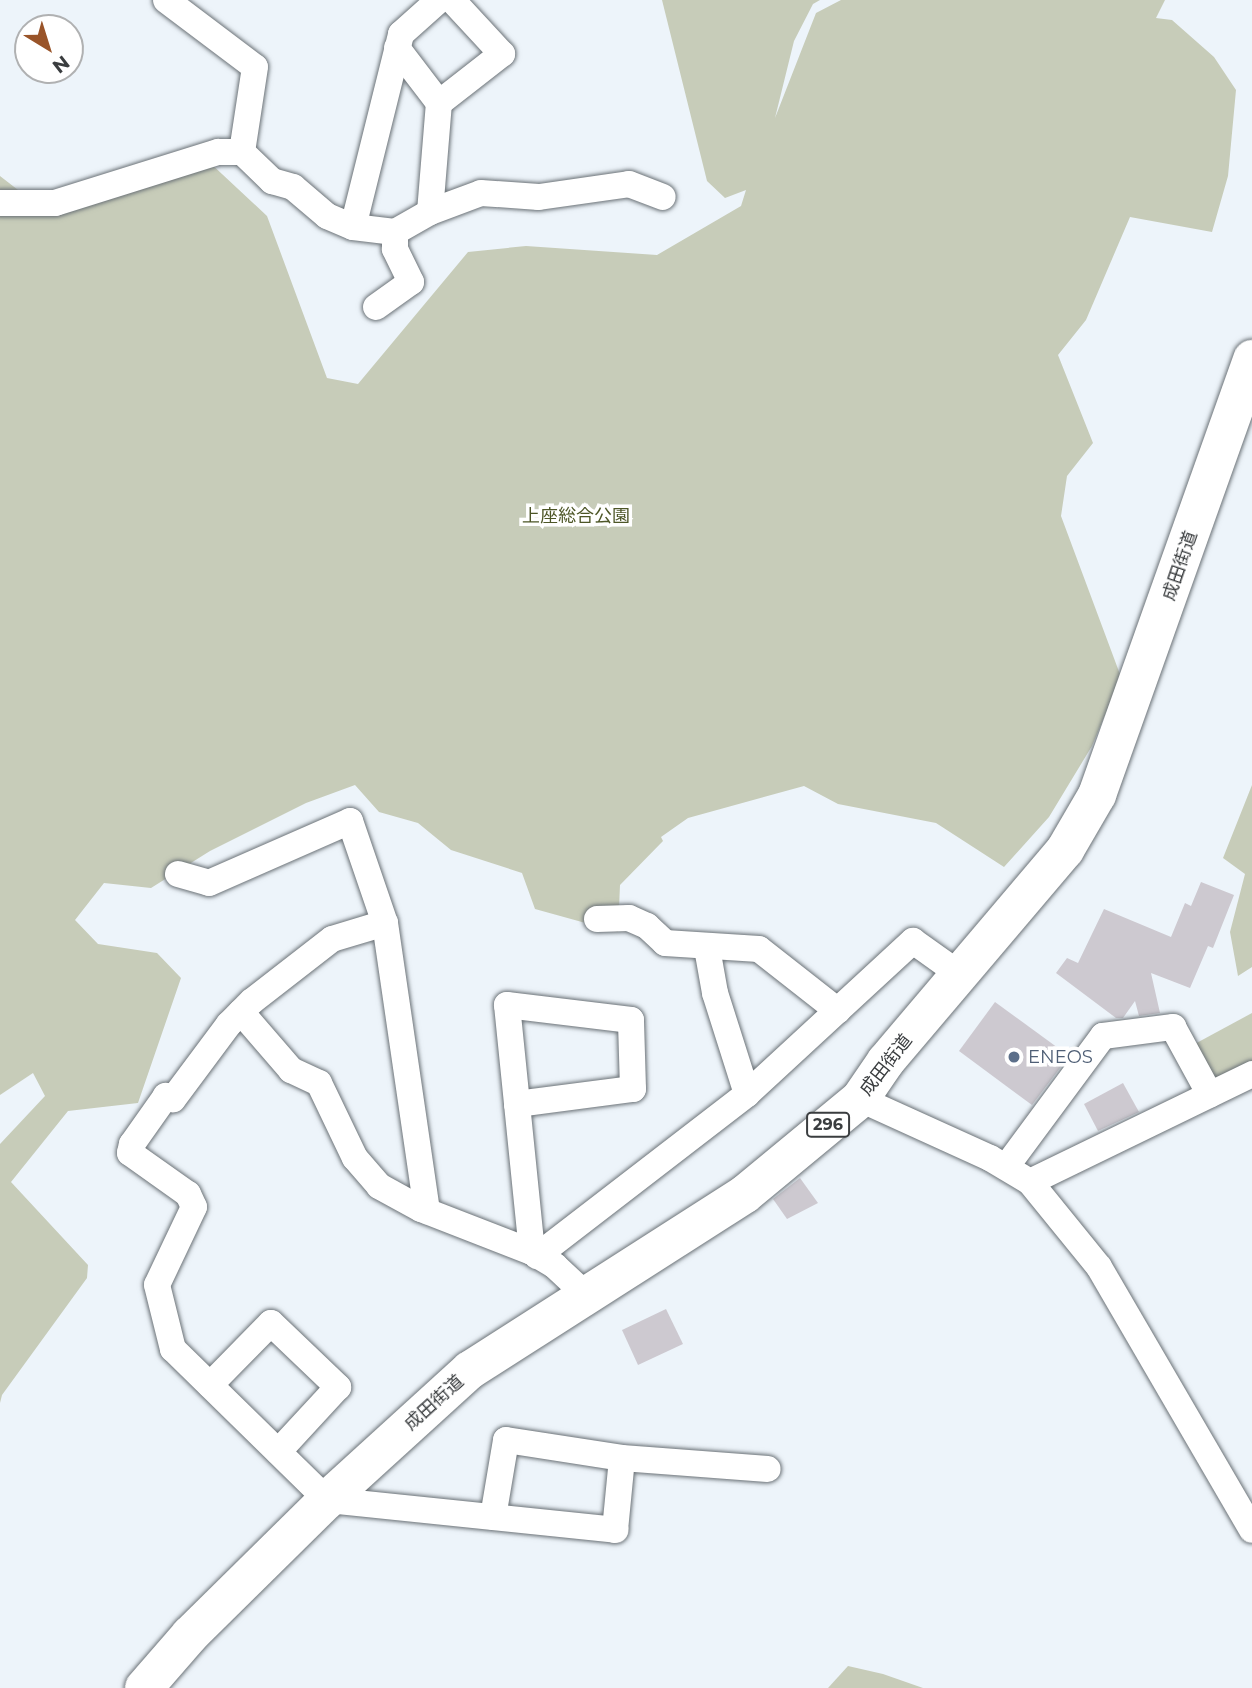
<!DOCTYPE html>
<html>
<head>
<meta charset="utf-8">
<style>
  body { margin:0 }
  #map { position:relative; width:1252px; height:1688px; overflow:hidden; background:#edf4fa; font-family:Montserrat,"Noto Sans JP",sans-serif }
  div>[style] { position:absolute }
  .green>* { inset:0; background:#c7ccb9 }
  .building>* { inset:0; background:#cdc9d0 }
  .roads { filter:drop-shadow(0 0 2px #6b7277) drop-shadow(0 0 2px #6b7277) }
  .minor>* { height:26px; margin:-13px; padding:0 13px; transform-origin:13px; border-radius:13px; background:#fff }
  .highway>* { height:38px; margin:-19px; padding:0 19px; transform-origin:19px; border-radius:19px; background:#fff }
  .dots>* { width:19px; height:19px; translate:-50% -50%; box-sizing:border-box; border:4px solid #fff; border-radius:50% }
  span { translate:-50% -50%; white-space:nowrap; text-align:center; line-height:1.15; -webkit-text-stroke:7px #fff; paint-order:stroke }
  .shield-label span { padding:2px 5px; background:#fff; border:2px solid; border-radius:5px; -webkit-text-stroke-width:0 }
  .shield-label { font-size:16px; color:#3a3d3f; font-weight:700 }
  .park-label { font-size:18px; color:#4d5627 }
  .street-label { font-size:18px; color:#3a3d3f }
  .service-label { font-size:18px; color:#4e5e75 }
  .left { translate:0 -50%; text-align:left }
  .north { position:absolute; left:14px; top:14px; width:70px; height:70px; box-sizing:border-box; background:#fff; border:2px solid #b0b1b2; border-radius:50%; rotate:142deg; font-size:19px; font-weight:700; line-height:28px; text-align:center; color:#3a3d3f }
  .north::after { content:''; display:block; margin:auto; width:24px; height:32px; background:#995429; clip-path:polygon(50% 0,100% 100%,50% 72%,0 100%) }
</style>
</head>
<body>
<div id="map">
  <div class="green">
    <i style="clip-path:polygon(662px 0,820px 0,813px 4px,794px 41px,775px 118px,816px 13px,841px 0,1165px 0,1156px 18px,1172px 20px,1214px 57px,1236px 90px,1228px 176px,1212px 232px,1130px 217px,1086px 320px,1058px 355px,1093px 443px,1067px 476px,1061px 516px,1121px 677px,1092px 746px,1049px 817px,1004px 867px,936px 823px,838px 804px,804px 786px,688px 818px,661px 837px,663px 841px,620px 885px,618px 932px,535px 909px,522px 873px,451px 850px,418px 823px,379px 812px,355px 785px,306px 803px,210px 851px,151px 888px,104px 883px,75px 920px,98px 944px,157px 953px,181px 978px,138px 1103px,68px 1111px,11px 1182px,88px 1265px,87px 1278px,2px 1395px,0 1403px,0 1144px,45px 1096px,33px 1073px,0 1095px,0 176px,40px 207px,207px 160px,267px 216px,327px 378px,358px 384px,468px 252px,526px 246px,657px 255px,741px 206px,746px 190px,725px 198px,707px 181px)"></i>
    <i style="clip-path:polygon(1252px 785px,1252px 967px,1238px 976px,1230px 932px,1245px 874px,1223px 858px)"></i>
    <i style="clip-path:polygon(1252px 1013px,1252px 1063px,1212px 1082px,1191px 1046px)"></i>
    <i style="clip-path:polygon(848px 1666px,883px 1674px,923px 1688px,828px 1688px)"></i>
  </div>
  <div class="building">
    <i style="clip-path:polygon(1201px 882px,1234px 895px,1213px 948px,1208px 946px,1190px 988px,1151px 973px,1160px 1013px,1139px 1016px,1135px 1001px,1123px 1018px,1116px 1018px,1056px 973px,1067px 958px,1078px 963px,1104px 909px,1171px 937px,1185px 903px,1191px 906px)"></i>
    <i style="clip-path:polygon(995px 1002px,1069px 1056px,1032px 1105px,959px 1051px)"></i>
    <i style="clip-path:polygon(1123px 1083px,1139px 1112px,1098px 1131px,1084px 1104px)"></i>
    <i style="clip-path:polygon(800px 1178px,818px 1203px,787px 1219px,773px 1199px)"></i>
    <i style="clip-path:polygon(666px 1309px,683px 1344px,638px 1365px,622px 1330px)"></i>
  </div>
  <div class="roads">
    <div class="minor">
      <i style="left:166px;top:0;width:111px;rotate:37deg"></i>
      <i style="left:255px;top:67px;width:86px;rotate:98.7deg"></i>
      <i style="left:397px;top:48px;width:69px;rotate:52.6deg"></i>
      <i style="left:439px;top:103px;width:80px;rotate:-37.9deg"></i>
      <i style="left:502px;top:54px;width:74px;rotate:-132.8deg"></i>
      <i style="left:0;top:203px;width:55px"></i>
      <i style="left:55px;top:203px;width:171px;rotate:-17.4deg"></i>
      <i style="left:218px;top:152px;width:24px"></i>
      <i style="left:242px;top:152px;width:42px;rotate:44deg"></i>
      <i style="left:272px;top:181px;width:22px;rotate:16deg"></i>
      <i style="left:293px;top:187px;width:45px;rotate:40.5deg"></i>
      <i style="left:327px;top:216px;width:28px;rotate:23deg"></i>
      <i style="left:353px;top:227px;width:42px;rotate:6.8deg"></i>
      <i style="left:395px;top:232px;width:40px;rotate:-29.7deg"></i>
      <i style="left:430px;top:212px;width:54px;rotate:-20.4deg"></i>
      <i style="left:481px;top:193px;width:58px;rotate:3.9deg"></i>
      <i style="left:539px;top:197px;width:91px;rotate:-8.2deg"></i>
      <i style="left:629px;top:184px;width:36px;rotate:21deg"></i>
      <i style="left:430px;top:212px;width:109px;rotate:-85.3deg"></i>
      <i style="left:353px;top:227px;width:199px;rotate:-76deg"></i>
      <i style="left:401px;top:34px;width:51px;rotate:-41.8deg"></i>
      <i style="left:376px;top:307px;width:43px;rotate:-35.5deg"></i>
      <i style="left:411px;top:282px;width:37px;rotate:-116deg"></i>
      <i style="left:395px;top:249px;width:17px;rotate:-90deg"></i>
      <i style="left:178px;top:874px;width:32px;rotate:16deg"></i>
      <i style="left:209px;top:883px;width:154px;rotate:-23.7deg"></i>
      <i style="left:350px;top:821px;width:108px;rotate:71.1deg"></i>
      <i style="left:385px;top:923px;width:291px;rotate:81.7deg"></i>
      <i style="left:597px;top:919px;width:32px;rotate:-2deg"></i>
      <i style="left:629px;top:918px;width:20px;rotate:24deg"></i>
      <i style="left:647px;top:926px;width:25px;rotate:43deg"></i>
      <i style="left:665px;top:943px;width:94px;rotate:3.7deg"></i>
      <i style="left:759px;top:949px;width:100px;rotate:38.1deg"></i>
      <i style="left:385px;top:923px;width:55px;rotate:163.2deg"></i>
      <i style="left:332px;top:939px;width:101px;rotate:142.2deg"></i>
      <i style="left:252px;top:1001px;width:33px;rotate:135deg"></i>
      <i style="left:229px;top:1024px;width:94px;rotate:126.7deg"></i>
      <i style="left:173px;top:1099px;width:8px;rotate:-157deg"></i>
      <i style="left:166px;top:1096px;width:59px;rotate:125.3deg"></i>
      <i style="left:132px;top:1144px;width:9px;rotate:103deg"></i>
      <i style="left:130px;top:1153px;width:71px;rotate:35.3deg"></i>
      <i style="left:188px;top:1194px;width:14px;rotate:65deg"></i>
      <i style="left:194px;top:1207px;width:86px;rotate:115.4deg"></i>
      <i style="left:157px;top:1285px;width:66px;rotate:76deg"></i>
      <i style="left:173px;top:1349px;width:216px;rotate:44.4deg"></i>
      <i style="left:327px;top:1500px;width:290px;rotate:5.9deg"></i>
      <i style="left:615px;top:1530px;width:72px;rotate:-84.4deg"></i>
      <i style="left:622px;top:1458px;width:146px;rotate:4.3deg"></i>
      <i style="left:707px;top:948px;width:46px;rotate:79.9deg"></i>
      <i style="left:715px;top:993px;width:106px;rotate:72.4deg"></i>
      <i style="left:241px;top:1012px;width:77px;rotate:49.2deg"></i>
      <i style="left:291px;top:1070px;width:31px;rotate:25deg"></i>
      <i style="left:319px;top:1083px;width:83px;rotate:64.4deg"></i>
      <i style="left:355px;top:1158px;width:37px;rotate:49deg"></i>
      <i style="left:379px;top:1186px;width:48px;rotate:28.7deg"></i>
      <i style="left:421px;top:1209px;width:119px;rotate:21.2deg"></i>
      <i style="left:532px;top:1252px;width:27px;rotate:31deg"></i>
      <i style="left:555px;top:1266px;width:41px;rotate:43deg"></i>
      <i style="left:860px;top:1099px;width:143px;rotate:24.4deg"></i>
      <i style="left:990px;top:1158px;width:47px;rotate:31deg"></i>
      <i style="left:1030px;top:1182px;width:109px;rotate:50.9deg"></i>
      <i style="left:1099px;top:1267px;width:304px;rotate:59.8deg"></i>
      <i style="left:517px;top:1104px;width:117px;rotate:-7.4deg"></i>
      <i style="left:633px;top:1089px;width:69px;rotate:-91.7deg"></i>
      <i style="left:631px;top:1020px;width:125px;rotate:-173.1deg"></i>
      <i style="left:507px;top:1005px;width:100px;rotate:84.2deg"></i>
      <i style="left:517px;top:1104px;width:149px;rotate:84.2deg"></i>
      <i style="left:1006px;top:1167px;width:163px;rotate:-53.5deg"></i>
      <i style="left:1103px;top:1036px;width:71px;rotate:-7.3deg"></i>
      <i style="left:1173px;top:1027px;width:77px;rotate:61.4deg"></i>
      <i style="left:1030px;top:1182px;width:247px;rotate:-25.9deg"></i>
      <i style="left:537px;top:1256px;width:265px;rotate:-37.6deg"></i>
      <i style="left:747px;top:1094px;width:226px;rotate:-42.7deg"></i>
      <i style="left:913px;top:941px;width:60px;rotate:35.5deg"></i>
      <i style="left:210px;top:1385px;width:87px;rotate:-45.5deg"></i>
      <i style="left:271px;top:1323px;width:93px;rotate:43.7deg"></i>
      <i style="left:338px;top:1387px;width:88px;rotate:132.7deg"></i>
      <i style="left:493px;top:1517px;width:78px;rotate:-80.4deg"></i>
      <i style="left:506px;top:1440px;width:117px;rotate:8.8deg"></i>
    </div>
    <div class="highway">
      <i style="left:144px;top:1688px;width:70px;rotate:-49deg"></i>
      <i style="left:190px;top:1635px;width:192px;rotate:-44.6deg"></i>
      <i style="left:327px;top:1500px;width:193px;rotate:-42.3deg"></i>
      <i style="left:470px;top:1370px;width:326px;rotate:-32.6deg"></i>
      <i style="left:745px;top:1194px;width:149px;rotate:-39.6deg"></i>
      <i style="left:860px;top:1099px;width:46px;rotate:-55.6deg"></i>
      <i style="left:886px;top:1061px;width:277px;rotate:-49.7deg"></i>
      <i style="left:1065px;top:850px;width:64px;rotate:-59.8deg"></i>
      <i style="left:1097px;top:795px;width:463px;rotate:-70.4deg"></i>
    </div>
  </div>
  <div class="dots">
    <i style="left:1014px;top:1057px;background:#5c6f8a"></i>
  </div>
  <div class="shield-label">
    <span style="left:828px;top:1125px">296</span>
  </div>
  <div class="park-label">
    <span style="left:576px;top:516px">上座総合公園</span>
  </div>
  <div class="street-label">
    <span style="left:1180px;top:566px;rotate:-71deg">成田街道</span>
    <span style="left:886px;top:1065px;rotate:-52deg">成田街道</span>
    <span style="left:434px;top:1403px;rotate:-42deg">成田街道</span>
  </div>
  <div class="service-label">
    <span class="left" style="left:1028px;top:1057px">ENEOS</span>
  </div>
  <div class="north">N</div>
</div>
</body>
</html>
